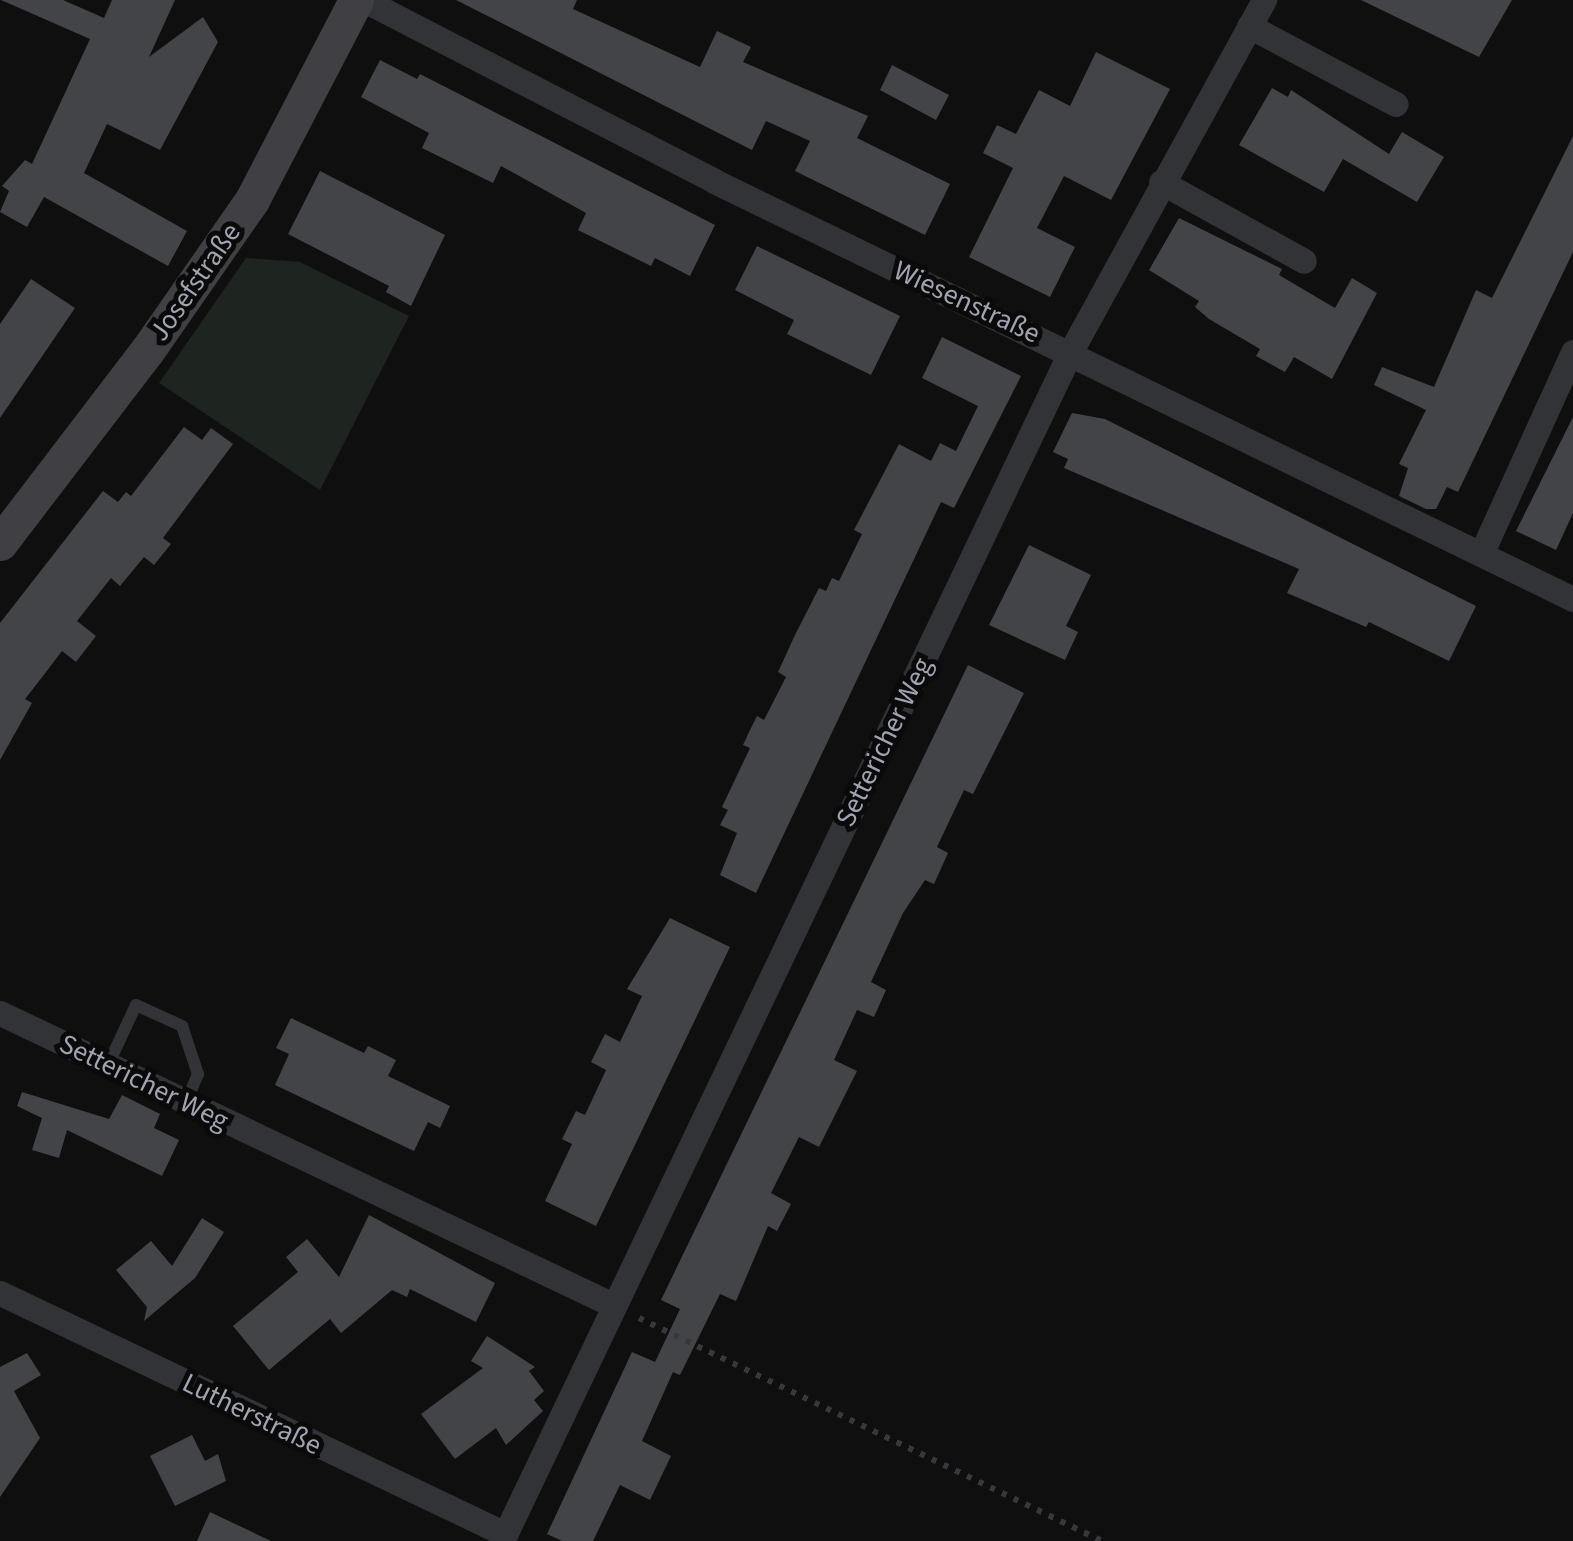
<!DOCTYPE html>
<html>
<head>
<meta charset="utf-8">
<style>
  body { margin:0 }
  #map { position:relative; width:1573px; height:1541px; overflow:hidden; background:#0f0f10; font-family:"Source Sans 3",sans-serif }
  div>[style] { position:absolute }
  .green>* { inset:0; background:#1e241f }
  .building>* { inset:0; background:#434448 }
  .path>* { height:6px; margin-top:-3px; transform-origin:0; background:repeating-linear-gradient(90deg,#37373c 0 5px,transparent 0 13px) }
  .lane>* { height:12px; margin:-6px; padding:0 6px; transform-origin:6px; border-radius:6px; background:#323337 }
  .street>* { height:25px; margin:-12.5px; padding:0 12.5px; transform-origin:12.5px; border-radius:12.5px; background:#323337 }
  .secondary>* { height:35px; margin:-17.5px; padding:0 17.5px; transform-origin:17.5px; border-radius:17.5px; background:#3f3f44 }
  span { translate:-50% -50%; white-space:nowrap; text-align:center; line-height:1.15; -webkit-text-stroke:10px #0a0a0b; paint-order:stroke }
  .street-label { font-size:28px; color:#a1a4b0 }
</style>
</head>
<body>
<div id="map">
  <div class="green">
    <i style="clip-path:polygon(246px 258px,300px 262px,409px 316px,320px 490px,159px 383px)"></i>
  </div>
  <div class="building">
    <i style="clip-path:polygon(1px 0,63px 0,104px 18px,112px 0,175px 0,149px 57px,203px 17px,218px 42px,160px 150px,107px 124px,84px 173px,187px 231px,168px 266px,44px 197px,27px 227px,0 212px,9px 191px,2px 186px,25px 160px,32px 164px,90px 39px)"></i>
    <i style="clip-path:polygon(456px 0,577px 0,573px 9px,700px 67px,717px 31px,751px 47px,743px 62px,868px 116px,857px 138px,950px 184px,925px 235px,795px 171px,810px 141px,766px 121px,752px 150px)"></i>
    <i style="clip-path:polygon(1361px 0,1512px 0,1479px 57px)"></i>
    <i style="clip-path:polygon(1096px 52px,1170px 89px,1111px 200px,1064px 176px,1037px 228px,1075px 247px,1050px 297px,969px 257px,1013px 168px,983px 153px,997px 125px,1016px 134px,1039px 90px,1070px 106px)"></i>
    <i style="clip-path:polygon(380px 60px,417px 79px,420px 74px,715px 225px,690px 276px,655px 258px,651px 266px,578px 230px,586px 213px,501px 166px,493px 183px,422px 148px,429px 133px,361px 97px)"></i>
    <i style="clip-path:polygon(892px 65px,949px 95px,936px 120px,880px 90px)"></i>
    <i style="clip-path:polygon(1272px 88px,1288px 97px,1291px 90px,1389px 154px,1402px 132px,1444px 157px,1417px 202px,1343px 159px,1324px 192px,1239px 145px)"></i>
    <i style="clip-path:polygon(1573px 136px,1573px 252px,1458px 492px,1447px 487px,1436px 509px,1426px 509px,1399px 496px,1408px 468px,1399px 464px,1426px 410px,1374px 385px,1382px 367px,1434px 387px,1476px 290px,1492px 298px)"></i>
    <i style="clip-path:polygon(320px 171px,445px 235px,411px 306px,386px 292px,389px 286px,288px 234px)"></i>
    <i style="clip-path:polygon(1179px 218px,1282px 269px,1279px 275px,1335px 308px,1352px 278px,1377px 293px,1332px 379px,1294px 357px,1285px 372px,1256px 356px,1260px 349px,1209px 319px,1195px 307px,1199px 301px,1149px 270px)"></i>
    <i style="clip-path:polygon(757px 246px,900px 316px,871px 375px,787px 334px,794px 320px,735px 290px)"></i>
    <i style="clip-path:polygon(31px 279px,75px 308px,0 418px,0 324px)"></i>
    <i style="clip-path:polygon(942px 337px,1021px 376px,954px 508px,941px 502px,756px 893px,720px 875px,737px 833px,720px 825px,728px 810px,722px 807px,750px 748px,743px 745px,750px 730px,757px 716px,764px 720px,786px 677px,778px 672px,795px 635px,819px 588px,826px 591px,832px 578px,839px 581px,862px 534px,854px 530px,899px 444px,931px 461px,940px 443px,956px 451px,978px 406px,922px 378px)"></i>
    <i style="clip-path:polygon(1072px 413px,1105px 419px,1476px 606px,1449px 661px,1369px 622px,1366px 627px,1287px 593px,1299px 569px,1064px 468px,1068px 459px,1053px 452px)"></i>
    <i style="clip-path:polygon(1573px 417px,1573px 513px,1556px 550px,1516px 531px)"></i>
    <i style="clip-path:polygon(184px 427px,202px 440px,211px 428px,233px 444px,163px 538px,171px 544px,154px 565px,144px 557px,120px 586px,111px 578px,77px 621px,96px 636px,76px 662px,62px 651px,43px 676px,25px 699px,32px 703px,0 760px,0 623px,103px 491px,118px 502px,126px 492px,131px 496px)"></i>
    <i style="clip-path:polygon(1029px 545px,1091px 575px,1066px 626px,1078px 632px,1065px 660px,989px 625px)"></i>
    <i style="clip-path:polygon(968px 665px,1024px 693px,973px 794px,964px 790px,937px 847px,948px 853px,934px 884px,925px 880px,903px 913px,871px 982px,886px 990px,874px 1017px,857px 1010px,834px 1060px,857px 1071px,819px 1147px,799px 1137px,771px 1193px,791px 1204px,777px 1231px,768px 1226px,736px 1301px,720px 1294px,680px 1375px,673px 1372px,642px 1441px,671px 1456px,650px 1500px,620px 1485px,593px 1541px,562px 1541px,547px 1534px,632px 1352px,655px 1362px,680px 1309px,661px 1300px)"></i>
    <i style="clip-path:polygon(670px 918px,730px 947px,596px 1226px,545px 1201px,572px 1144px,562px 1139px,576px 1111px,585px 1115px,606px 1070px,591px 1062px,605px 1034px,620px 1042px,642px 996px,627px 989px)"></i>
    <i style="clip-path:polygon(291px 1018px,364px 1053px,368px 1046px,396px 1060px,388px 1076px,450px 1106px,440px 1128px,428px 1122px,414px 1151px,275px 1085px,289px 1054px,276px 1048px)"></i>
    <i style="clip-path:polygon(22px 1092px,109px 1119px,122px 1095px,160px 1114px,154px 1128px,179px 1140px,162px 1176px,67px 1130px,59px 1158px,32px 1150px,42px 1118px,17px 1106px)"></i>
    <i style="clip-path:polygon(369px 1215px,495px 1283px,476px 1322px,410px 1289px,407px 1297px,392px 1290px,341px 1333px,330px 1319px,269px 1370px,233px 1326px,298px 1272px,286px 1257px,307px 1239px,339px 1277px)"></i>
    <i style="clip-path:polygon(202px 1218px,224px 1232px,195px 1278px,144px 1321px,147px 1307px,116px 1270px,151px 1241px,172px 1266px)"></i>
    <i style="clip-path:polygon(487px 1336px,535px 1367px,529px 1371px,544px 1391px,534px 1400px,543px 1411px,506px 1445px,496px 1428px,455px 1459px,421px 1414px,483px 1368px,471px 1361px)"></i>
    <i style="clip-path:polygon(27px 1353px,41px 1375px,14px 1391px,40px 1438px,0 1497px,0 1367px)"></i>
    <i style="clip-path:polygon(192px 1435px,205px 1461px,218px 1454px,226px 1481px,175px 1506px,150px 1456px)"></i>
    <i style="clip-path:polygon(210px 1512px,271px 1541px,197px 1541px)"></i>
  </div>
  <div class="path">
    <i style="left:639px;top:1318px;width:514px;rotate:25.72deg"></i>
  </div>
  <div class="lane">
    <i style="left:108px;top:1065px;width:66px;rotate:-65deg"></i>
    <i style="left:136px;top:1005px;width:51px;rotate:24.5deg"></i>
    <i style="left:182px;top:1026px;width:51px;rotate:71.6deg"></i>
    <i style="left:198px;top:1074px;width:30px;rotate:113deg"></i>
  </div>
  <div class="street">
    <i style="left:364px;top:0;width:394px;rotate:27.3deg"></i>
    <i style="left:714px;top:181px;width:955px;rotate:25.95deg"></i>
    <i style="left:1249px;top:26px;width:166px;rotate:28deg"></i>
    <i style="left:1161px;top:182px;width:163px;rotate:28.9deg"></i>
    <i style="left:1481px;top:554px;width:222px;rotate:-65.5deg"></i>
    <i style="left:0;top:1013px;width:679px;rotate:25.47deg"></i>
    <i style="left:0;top:1293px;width:560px;rotate:25.51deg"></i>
    <i style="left:502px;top:1541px;width:1319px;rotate:-64.45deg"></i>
    <i style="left:1071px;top:351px;width:401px;rotate:-61.2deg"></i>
  </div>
  <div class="secondary">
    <i style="left:0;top:543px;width:242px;rotate:-52.6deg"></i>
    <i style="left:147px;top:351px;width:184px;rotate:-55.2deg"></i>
    <i style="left:252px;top:200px;width:225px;rotate:-62.5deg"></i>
  </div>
  <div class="street-label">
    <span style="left:195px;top:282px;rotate:-55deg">Josefstraße</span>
    <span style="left:967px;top:302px;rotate:25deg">Wiesenstraße</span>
    <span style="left:884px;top:742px;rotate:-64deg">Settericher Weg</span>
    <span style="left:144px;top:1082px;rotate:26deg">Settericher Weg</span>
    <span style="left:252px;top:1414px;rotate:26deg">Lutherstraße</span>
  </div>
</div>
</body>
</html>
